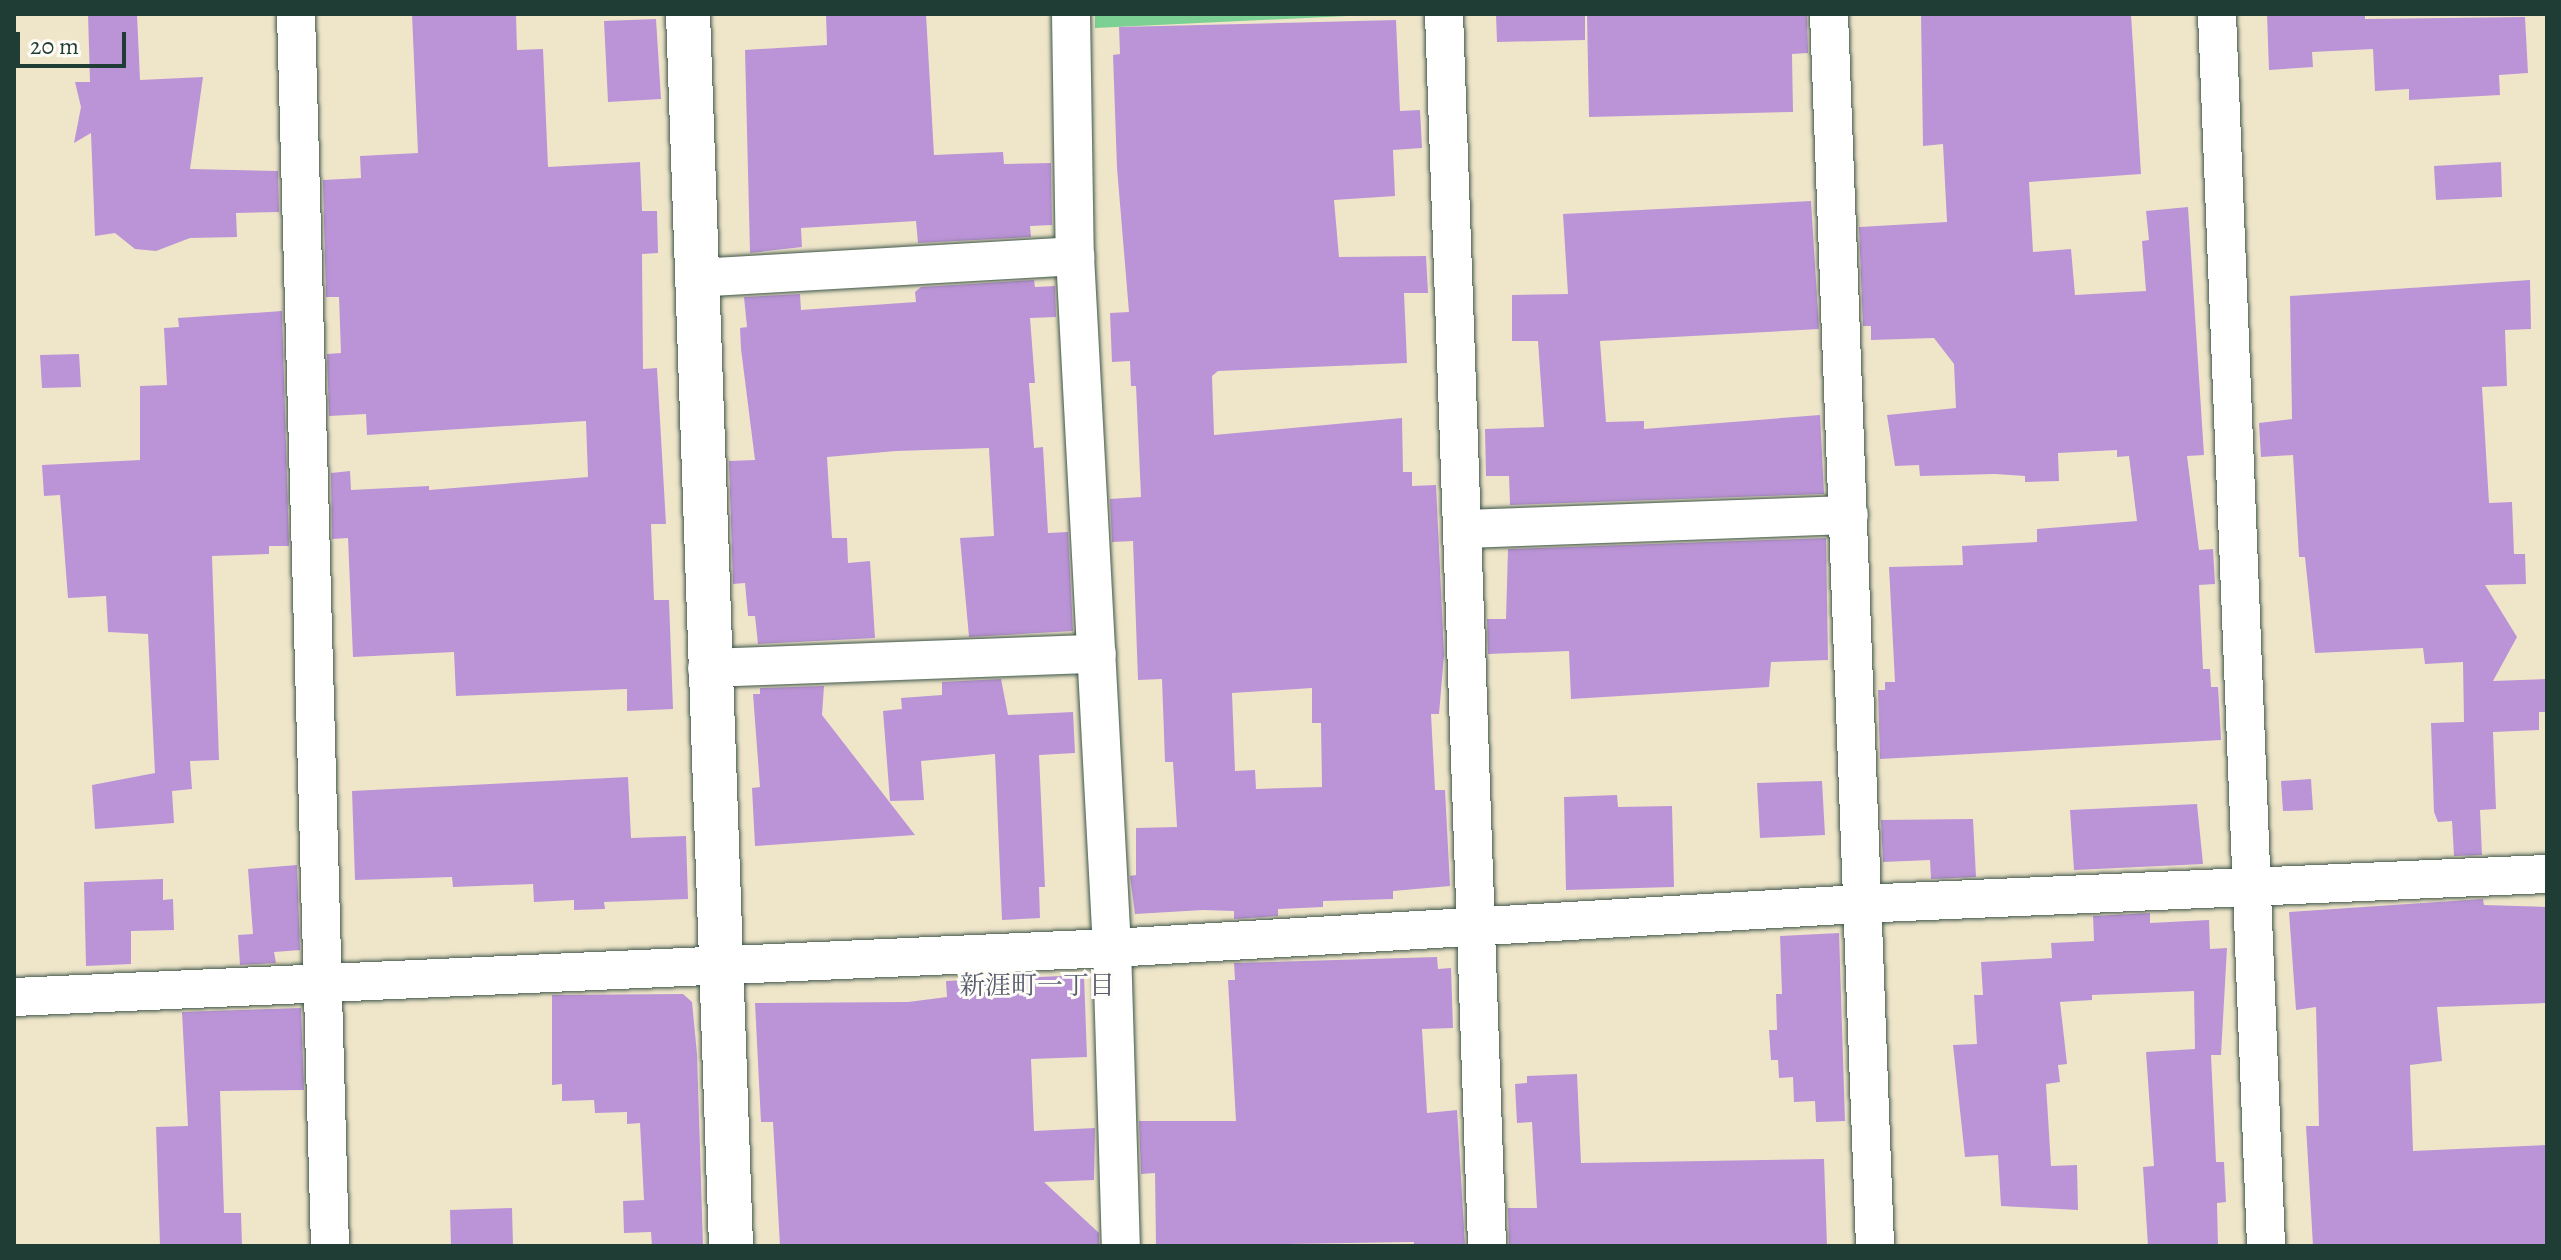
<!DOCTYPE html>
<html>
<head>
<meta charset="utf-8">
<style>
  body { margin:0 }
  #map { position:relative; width:2561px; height:1260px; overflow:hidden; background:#efe6ca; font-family:Alegreya,"Noto Serif JP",serif }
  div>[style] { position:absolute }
  .green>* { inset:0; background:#7cd093 }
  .building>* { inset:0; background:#bb94d7 }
  .roads { filter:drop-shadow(0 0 2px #3e564a) drop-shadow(0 0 2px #3e564a) }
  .minor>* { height:38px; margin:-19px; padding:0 19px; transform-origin:19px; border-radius:19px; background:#fff }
  .tertiary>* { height:44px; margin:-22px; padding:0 22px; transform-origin:22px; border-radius:22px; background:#fff }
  span { translate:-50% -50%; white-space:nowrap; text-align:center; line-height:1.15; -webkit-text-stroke:6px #fdfcf7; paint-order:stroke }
  .neighbourhood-label { font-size:26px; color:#565b6d }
  .frame { position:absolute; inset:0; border:16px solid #1f3d34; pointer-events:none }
  .scale { position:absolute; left:16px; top:32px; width:110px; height:36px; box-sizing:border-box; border:4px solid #1f3d34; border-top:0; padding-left:10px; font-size:24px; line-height:28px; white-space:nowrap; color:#1f3d34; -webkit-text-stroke:6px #fdfcf7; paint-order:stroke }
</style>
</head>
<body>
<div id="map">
  <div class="green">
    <i style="clip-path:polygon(1095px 14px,1388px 14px,1095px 28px)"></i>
  </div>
  <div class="building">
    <i style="clip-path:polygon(88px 14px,137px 14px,140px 80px,203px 77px,190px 169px,278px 171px,279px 212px,236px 213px,237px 237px,190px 238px,156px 251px,135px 249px,115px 233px,95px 236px,91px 133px,74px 143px,81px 107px,75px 82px,90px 82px)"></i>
    <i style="clip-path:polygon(412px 14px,516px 14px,517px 50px,543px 49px,548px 167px,640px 162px,642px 211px,657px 211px,658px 253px,642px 254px,643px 369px,657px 368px,666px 524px,651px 524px,654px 600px,669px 600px,673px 709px,627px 711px,627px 689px,456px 696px,454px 652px,353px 657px,348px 538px,332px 539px,331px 473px,350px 471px,351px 490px,429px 486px,429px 490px,588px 477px,586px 421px,367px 435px,366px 414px,329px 416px,327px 354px,341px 353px,339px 297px,326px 297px,323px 180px,361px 178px,360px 156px,418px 153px)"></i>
    <i style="clip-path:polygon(826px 14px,926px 14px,934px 155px,1003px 152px,1004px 164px,1051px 163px,1052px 225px,1030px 226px,1031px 237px,918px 243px,916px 221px,801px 228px,802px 247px,750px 253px,745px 50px,827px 45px)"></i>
    <i style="clip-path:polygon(1496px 14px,1585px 14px,1585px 40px,1497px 42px)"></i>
    <i style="clip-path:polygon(1587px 14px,1807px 14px,1808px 53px,1792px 54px,1793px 112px,1589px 117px)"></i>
    <i style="clip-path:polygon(1921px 14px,2131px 14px,2141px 174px,2029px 182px,2033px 252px,2071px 249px,2075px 295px,2146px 291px,2142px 241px,2149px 240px,2146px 211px,2188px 207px,2204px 455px,2187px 456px,2199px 550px,2213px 549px,2215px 584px,2199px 585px,2203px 669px,2210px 669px,2211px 687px,2218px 687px,2221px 740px,1880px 759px,1878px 690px,1885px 690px,1885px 682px,1895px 682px,1889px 567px,1963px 565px,1962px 546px,2037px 542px,2037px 529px,2137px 521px,2129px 456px,2117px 457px,2117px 450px,2058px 453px,2059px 481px,2025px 482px,2025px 476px,1995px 474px,1920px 476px,1919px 465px,1895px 466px,1887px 415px,1956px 408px,1954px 364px,1934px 338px,1871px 340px,1871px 326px,1863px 326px,1859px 227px,1947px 222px,1943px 144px,1923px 146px)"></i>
    <i style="clip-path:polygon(2267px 14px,2365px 14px,2365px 19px,2525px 17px,2528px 73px,2499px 75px,2500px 95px,2409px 100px,2409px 89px,2375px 91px,2373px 49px,2312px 52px,2313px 67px,2269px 70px)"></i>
    <i style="clip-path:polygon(656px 19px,661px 99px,608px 102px,604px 21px)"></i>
    <i style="clip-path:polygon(evenodd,1396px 20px,1400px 111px,1420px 110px,1422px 148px,1393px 150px,1395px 196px,1334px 200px,1339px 257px,1426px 256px,1428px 293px,1404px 293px,1407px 363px,1218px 371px,1212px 376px,1214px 435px,1402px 418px,1403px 472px,1412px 472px,1412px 486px,1436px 485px,1444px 655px,1439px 714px,1431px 714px,1435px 790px,1445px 790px,1450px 886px,1393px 891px,1393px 899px,1323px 901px,1323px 907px,1278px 909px,1278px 916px,1234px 919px,1234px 911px,1203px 910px,1135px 914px,1130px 876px,1136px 875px,1136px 828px,1177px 827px,1173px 762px,1165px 762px,1162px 679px,1138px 680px,1133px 541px,1112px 542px,1110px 499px,1141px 497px,1136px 386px,1131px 386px,1130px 361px,1112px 362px,1110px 313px,1129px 312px,1117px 168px,1113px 55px,1120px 54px,1119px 27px,1396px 20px,1312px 688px,1312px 723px,1321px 723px,1322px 787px,1256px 789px,1255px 770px,1235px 771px,1232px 693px,1312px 688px)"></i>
    <i style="clip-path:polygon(2501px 162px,2502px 197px,2436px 200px,2434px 166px)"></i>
    <i style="clip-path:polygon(1811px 201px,1819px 329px,1600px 341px,1606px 422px,1644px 421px,1644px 429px,1820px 415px,1824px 494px,1510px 505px,1509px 476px,1486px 476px,1485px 429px,1544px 427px,1538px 341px,1512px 341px,1512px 295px,1568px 294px,1563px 214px)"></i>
    <i style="clip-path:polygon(1034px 280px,1035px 287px,1055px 286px,1056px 317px,1030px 318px,1035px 383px,1029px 383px,1034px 448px,1043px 447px,1048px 533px,1068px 532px,1073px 631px,969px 637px,960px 538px,994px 536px,989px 448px,896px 451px,827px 457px,832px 538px,847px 538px,848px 563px,870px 561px,875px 638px,758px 644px,755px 616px,748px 616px,745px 583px,733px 584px,729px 461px,755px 460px,741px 349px,740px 328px,747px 327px,744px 297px,800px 294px,801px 310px,916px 302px,915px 292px,921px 287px)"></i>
    <i style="clip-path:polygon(2530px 280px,2531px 329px,2505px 330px,2507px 386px,2482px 387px,2489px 503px,2512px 502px,2514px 554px,2525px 554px,2526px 584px,2485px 585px,2517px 637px,2493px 681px,2547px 679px,2547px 712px,2539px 712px,2539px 730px,2493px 732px,2496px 809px,2480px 810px,2482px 855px,2454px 856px,2452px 821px,2438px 822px,2434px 812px,2431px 723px,2464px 722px,2463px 662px,2425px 664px,2423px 648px,2315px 653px,2305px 557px,2299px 557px,2293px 455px,2261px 457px,2259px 423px,2292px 419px,2290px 296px)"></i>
    <i style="clip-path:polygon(282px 311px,289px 546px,269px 546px,269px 554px,212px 556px,219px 760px,190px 761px,192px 789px,172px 791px,174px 823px,95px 829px,92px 785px,155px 773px,148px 634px,108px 632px,106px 596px,68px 598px,60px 495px,44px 496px,42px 465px,140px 460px,140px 386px,167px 385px,164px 328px,179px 327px,178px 318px)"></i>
    <i style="clip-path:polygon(79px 354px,81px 387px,42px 388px,40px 355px)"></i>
    <i style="clip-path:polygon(1826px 538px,1828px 660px,1771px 662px,1769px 687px,1571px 699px,1569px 651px,1488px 654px,1487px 619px,1506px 619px,1508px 549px)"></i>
    <i style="clip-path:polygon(1001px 679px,1008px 715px,1073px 712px,1075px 753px,1039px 755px,1045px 887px,1039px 887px,1040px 918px,1002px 920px,995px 754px,921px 761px,924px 800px,890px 801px,883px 711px,902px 709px,901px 698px,942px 695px,942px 682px)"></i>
    <i style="clip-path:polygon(824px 686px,822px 715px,915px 835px,755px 846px,752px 788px,760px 787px,753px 694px,760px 694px,760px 688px)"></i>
    <i style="clip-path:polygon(628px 777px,631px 838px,686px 836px,688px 899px,604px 902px,605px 909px,574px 910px,574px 900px,534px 902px,533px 884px,453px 887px,452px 877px,355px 880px,352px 791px)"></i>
    <i style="clip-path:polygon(2311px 779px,2313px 810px,2283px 811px,2281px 781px)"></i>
    <i style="clip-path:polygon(1822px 781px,1825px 835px,1760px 838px,1757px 783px)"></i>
    <i style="clip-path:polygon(1617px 795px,1618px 807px,1672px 806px,1674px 887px,1566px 890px,1564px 797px)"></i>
    <i style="clip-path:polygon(2197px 804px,2203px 864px,2074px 870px,2070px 810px)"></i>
    <i style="clip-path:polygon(1973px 819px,1976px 877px,1931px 879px,1930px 860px,1883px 862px,1881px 820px)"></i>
    <i style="clip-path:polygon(297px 865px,300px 950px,274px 952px,276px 963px,240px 965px,238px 935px,253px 934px,248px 869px)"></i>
    <i style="clip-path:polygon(163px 879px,163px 900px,173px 899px,174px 930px,131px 931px,131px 964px,86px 966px,84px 882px)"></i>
    <i style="clip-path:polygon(2483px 899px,2484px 905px,2547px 907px,2547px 1003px,2437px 1007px,2442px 1061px,2410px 1065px,2413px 1151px,2547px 1145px,2547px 1246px,2313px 1246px,2306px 1126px,2319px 1126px,2316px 1007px,2296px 1010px,2289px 912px)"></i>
    <i style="clip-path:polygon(2150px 913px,2150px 923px,2209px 920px,2210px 949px,2227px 948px,2221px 1055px,2211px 1055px,2216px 1162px,2224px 1162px,2226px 1202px,2217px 1203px,2218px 1246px,2148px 1246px,2143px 1167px,2154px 1166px,2146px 1052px,2195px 1049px,2194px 991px,2092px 995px,2092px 1000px,2060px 1002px,2067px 1064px,2058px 1065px,2060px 1082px,2046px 1084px,2051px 1166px,2077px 1165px,2078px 1210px,2001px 1206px,1998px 1155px,1965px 1157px,1953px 1045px,1977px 1044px,1974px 995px,1983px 995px,1981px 962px,2052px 958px,2051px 943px,2094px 941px,2093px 916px)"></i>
    <i style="clip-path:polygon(1839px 933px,1845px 1121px,1816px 1122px,1815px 1101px,1794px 1102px,1793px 1077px,1779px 1078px,1778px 1060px,1771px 1060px,1769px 1030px,1777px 1030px,1776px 994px,1782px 994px,1780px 936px)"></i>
    <i style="clip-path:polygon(1437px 957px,1438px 969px,1451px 968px,1453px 1028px,1422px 1029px,1427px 1113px,1457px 1110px,1465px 1246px,1414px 1246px,1414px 1242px,1156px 1246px,1155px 1173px,1141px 1174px,1139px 1121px,1236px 1121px,1228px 980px,1235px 980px,1234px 963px)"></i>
    <i style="clip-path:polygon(1084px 975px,1087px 1057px,1031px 1059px,1034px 1131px,1095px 1128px,1094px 1180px,1044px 1182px,1099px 1233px,1099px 1246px,780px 1246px,773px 1122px,761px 1122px,755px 1003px,908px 1002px,947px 997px,946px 981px)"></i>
    <i style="clip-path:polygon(683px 994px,692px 1002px,697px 1054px,703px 1246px,652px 1246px,651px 1232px,624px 1233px,623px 1201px,644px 1200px,640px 1123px,627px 1124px,627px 1112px,595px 1113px,594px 1100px,562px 1101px,562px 1084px,552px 1085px,552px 995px)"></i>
    <i style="clip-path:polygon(301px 1008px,304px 1090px,220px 1091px,224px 1213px,241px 1213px,242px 1246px,160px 1246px,156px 1127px,188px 1126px,182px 1012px)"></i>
    <i style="clip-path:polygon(1577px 1074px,1581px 1163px,1824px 1159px,1827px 1246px,1509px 1246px,1508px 1208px,1537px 1208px,1532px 1122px,1517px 1123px,1515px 1084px,1527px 1083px,1527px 1076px)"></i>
    <i style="clip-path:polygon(512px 1208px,513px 1246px,451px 1246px,450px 1210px)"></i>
  </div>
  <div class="roads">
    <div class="minor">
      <i style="left:296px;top:14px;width:1232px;rotate:88.42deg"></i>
      <i style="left:1071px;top:14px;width:242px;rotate:89.1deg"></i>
      <i style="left:1075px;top:256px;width:693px;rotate:86.94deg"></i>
      <i style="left:1112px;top:948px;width:298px;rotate:88.3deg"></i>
      <i style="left:1444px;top:14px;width:1233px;rotate:88deg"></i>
      <i style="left:1829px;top:14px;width:1233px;rotate:87.86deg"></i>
      <i style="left:2217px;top:14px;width:1233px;rotate:87.72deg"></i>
      <i style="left:695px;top:278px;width:381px;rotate:-3.3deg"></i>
      <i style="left:1464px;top:529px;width:385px;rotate:-2.1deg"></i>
      <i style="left:707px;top:668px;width:390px;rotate:-2.1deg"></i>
      <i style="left:14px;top:997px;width:1099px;rotate:-2.56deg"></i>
      <i style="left:1112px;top:948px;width:748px;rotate:-3.37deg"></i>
      <i style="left:1859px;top:904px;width:689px;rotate:-2.5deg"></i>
    </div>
    <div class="tertiary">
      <i style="left:688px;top:14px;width:1233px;rotate:88deg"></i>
    </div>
  </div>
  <div class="neighbourhood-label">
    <span style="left:1037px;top:986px">新涯町一丁目</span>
  </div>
  <div class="frame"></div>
  <div class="scale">20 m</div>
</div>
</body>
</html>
